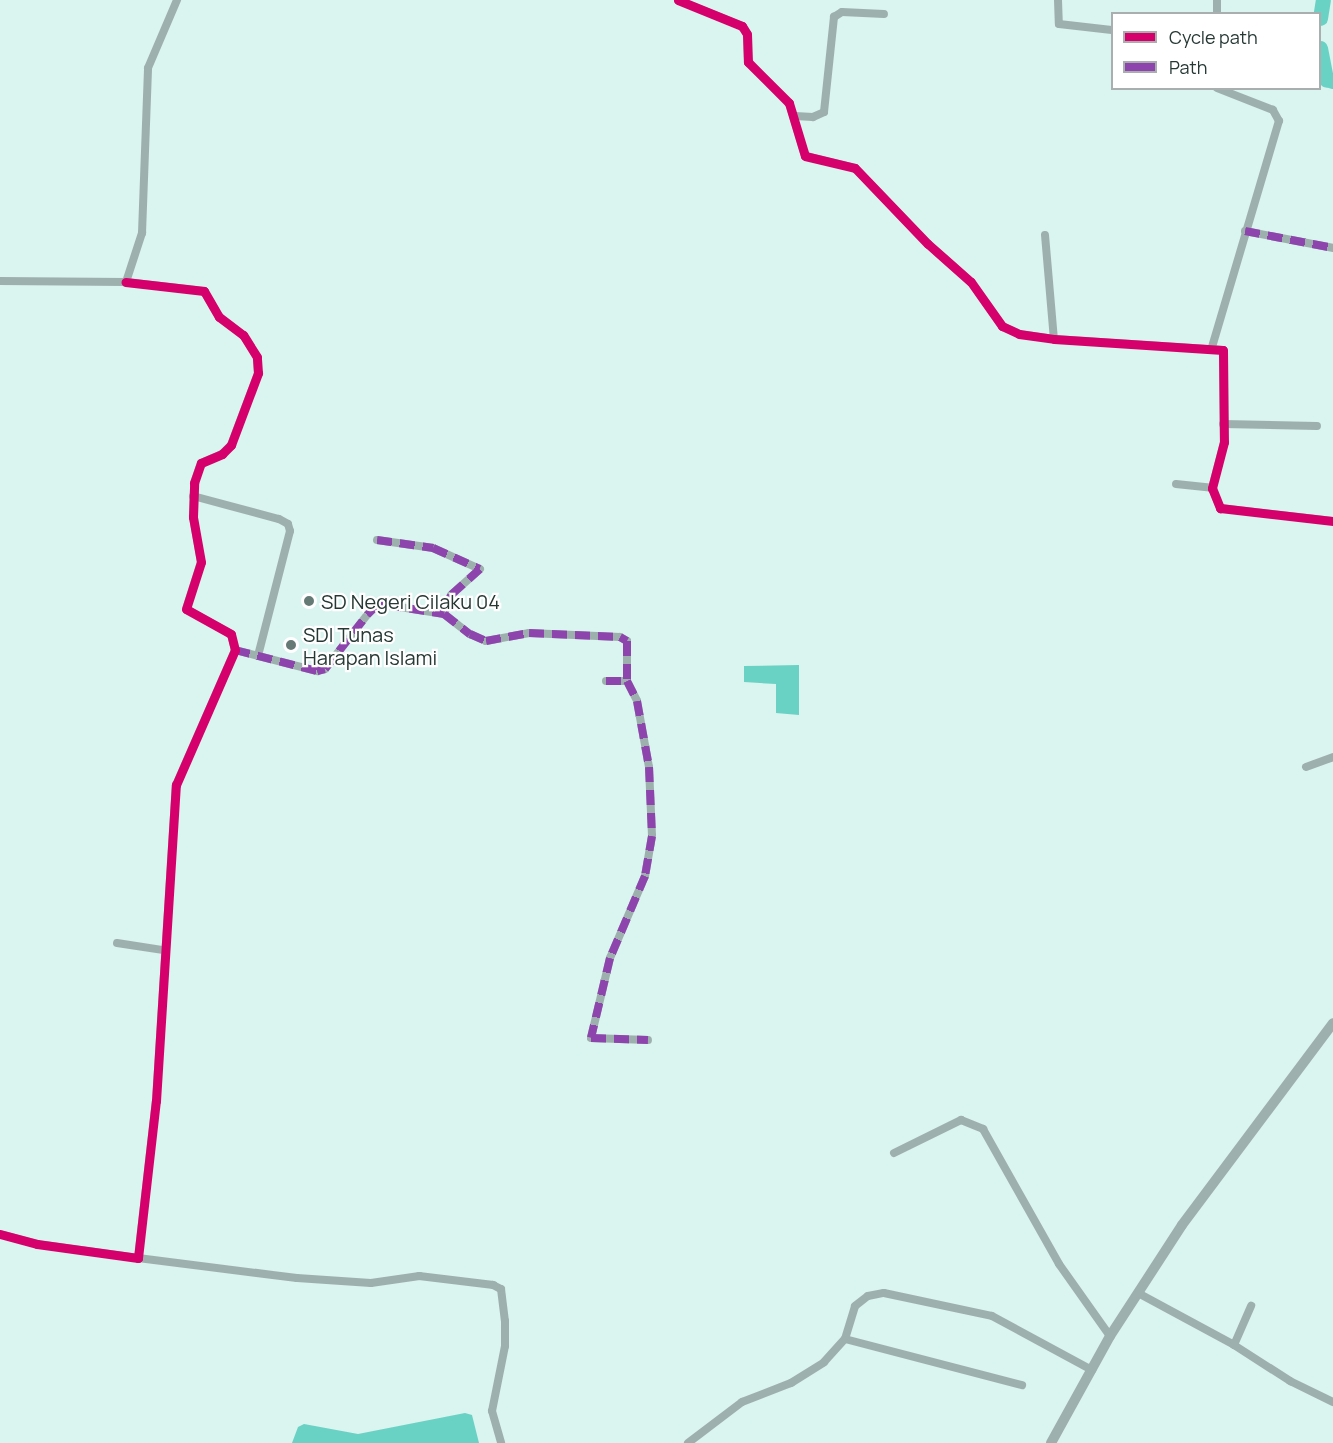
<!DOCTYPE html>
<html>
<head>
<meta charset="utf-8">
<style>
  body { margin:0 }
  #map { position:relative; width:1333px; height:1443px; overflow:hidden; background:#daf4ef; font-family:Manrope,sans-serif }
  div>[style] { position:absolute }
  .water>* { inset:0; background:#69d2c4 }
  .river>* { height:15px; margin:-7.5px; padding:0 7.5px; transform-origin:7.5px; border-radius:7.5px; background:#69d2c4 }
  .minor>* { height:8px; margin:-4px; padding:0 4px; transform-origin:4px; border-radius:4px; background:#9eb0ad }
  .tertiary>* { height:10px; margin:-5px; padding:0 5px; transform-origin:5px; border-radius:5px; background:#9eb0ad }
  .quiet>* { height:8px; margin-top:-4px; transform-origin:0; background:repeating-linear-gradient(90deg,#8e44ad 0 15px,transparent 0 23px) }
  .cycleway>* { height:9px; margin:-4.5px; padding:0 4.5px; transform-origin:4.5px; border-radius:4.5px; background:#d6006c }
  .dots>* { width:16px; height:16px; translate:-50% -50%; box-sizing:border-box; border:3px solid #fff; border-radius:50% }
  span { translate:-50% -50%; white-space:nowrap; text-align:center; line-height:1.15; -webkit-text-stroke:4.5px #fff; paint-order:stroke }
  .poi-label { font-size:20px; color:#263834 }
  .left { translate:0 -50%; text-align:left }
  .legend { position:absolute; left:1111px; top:12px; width:210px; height:78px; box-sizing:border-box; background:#fff; border:2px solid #a8afae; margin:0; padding:8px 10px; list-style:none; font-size:18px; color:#263834 }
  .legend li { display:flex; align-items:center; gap:12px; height:30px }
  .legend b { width:30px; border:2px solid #a8afae }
</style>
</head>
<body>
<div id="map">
  <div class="water">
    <i style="clip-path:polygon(799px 665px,799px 715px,776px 713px,776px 684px,744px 682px,744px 666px)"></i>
    <i style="clip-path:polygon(465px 1413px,472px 1415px,479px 1443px,292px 1443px,298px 1427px,304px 1424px,358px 1434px)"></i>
  </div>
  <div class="river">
    <i style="left:1320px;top:18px;width:18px;rotate:-81deg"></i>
    <i style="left:1320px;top:48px;width:32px;rotate:79deg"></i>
    <i style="left:1326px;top:79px;width:7px;rotate:16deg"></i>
  </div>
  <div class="minor">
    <i style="left:678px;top:0;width:69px;rotate:22.1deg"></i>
    <i style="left:742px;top:26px;width:9px;rotate:58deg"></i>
    <i style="left:747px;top:34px;width:28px;rotate:88deg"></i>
    <i style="left:748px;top:62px;width:58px;rotate:45deg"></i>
    <i style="left:789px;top:103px;width:55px;rotate:73.2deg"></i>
    <i style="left:805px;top:156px;width:51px;rotate:13.5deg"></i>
    <i style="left:855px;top:168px;width:105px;rotate:46.2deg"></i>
    <i style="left:928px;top:244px;width:57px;rotate:41.5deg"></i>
    <i style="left:971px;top:282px;width:54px;rotate:54.8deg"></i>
    <i style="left:1002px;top:326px;width:19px;rotate:25deg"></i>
    <i style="left:1019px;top:334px;width:35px;rotate:8deg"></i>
    <i style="left:1054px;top:339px;width:169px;rotate:3.7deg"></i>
    <i style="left:1223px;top:350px;width:92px;rotate:89.4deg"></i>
    <i style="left:1224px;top:442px;width:48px;rotate:104.6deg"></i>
    <i style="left:1212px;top:488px;width:22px;rotate:68deg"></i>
    <i style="left:1220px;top:508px;width:114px;rotate:6.6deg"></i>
    <i style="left:1058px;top:0;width:24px;rotate:88deg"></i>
    <i style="left:1059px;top:24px;width:53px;rotate:6.5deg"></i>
    <i style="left:1217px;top:14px;width:14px;rotate:-90deg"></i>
    <i style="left:795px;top:116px;width:18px;rotate:3deg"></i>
    <i style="left:813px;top:117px;width:12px;rotate:-24deg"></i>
    <i style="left:824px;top:112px;width:96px;rotate:-84deg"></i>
    <i style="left:834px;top:17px;width:9px;rotate:-32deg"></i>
    <i style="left:842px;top:12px;width:42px;rotate:2.7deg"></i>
    <i style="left:1245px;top:231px;width:90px;rotate:10.9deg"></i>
    <i style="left:1045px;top:235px;width:104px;rotate:85.1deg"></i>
    <i style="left:0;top:281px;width:126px;rotate:0.5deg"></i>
    <i style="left:126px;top:282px;width:52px;rotate:-71.9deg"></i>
    <i style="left:142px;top:233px;width:165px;rotate:-87.9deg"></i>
    <i style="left:148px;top:68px;width:74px;rotate:-66.9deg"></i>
    <i style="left:1212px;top:347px;width:236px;rotate:-73.5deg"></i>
    <i style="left:1279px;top:121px;width:13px;rotate:-119deg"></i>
    <i style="left:1273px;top:110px;width:60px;rotate:-158.6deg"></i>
    <i style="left:1223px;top:424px;width:94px;rotate:1.2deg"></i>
    <i style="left:1176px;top:484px;width:36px;rotate:6deg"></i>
    <i style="left:193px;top:496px;width:89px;rotate:15deg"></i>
    <i style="left:279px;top:519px;width:10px;rotate:29deg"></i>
    <i style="left:288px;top:524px;width:7px;rotate:74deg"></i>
    <i style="left:290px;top:531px;width:129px;rotate:104.4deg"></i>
    <i style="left:377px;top:540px;width:57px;rotate:8.1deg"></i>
    <i style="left:433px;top:548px;width:51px;rotate:24.1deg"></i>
    <i style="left:480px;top:569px;width:39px;rotate:138deg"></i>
    <i style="left:451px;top:595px;width:20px;rotate:110deg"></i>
    <i style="left:235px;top:650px;width:85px;rotate:14.4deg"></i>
    <i style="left:317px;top:671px;width:8px;rotate:-14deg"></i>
    <i style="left:325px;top:669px;width:68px;rotate:-52.1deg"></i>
    <i style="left:367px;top:615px;width:13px;rotate:-45deg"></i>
    <i style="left:376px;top:606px;width:11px;rotate:-5deg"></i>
    <i style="left:387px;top:605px;width:58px;rotate:9deg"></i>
    <i style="left:444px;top:614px;width:33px;rotate:38deg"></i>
    <i style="left:470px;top:634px;width:17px;rotate:24deg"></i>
    <i style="left:486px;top:641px;width:44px;rotate:-10.5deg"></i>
    <i style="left:529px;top:633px;width:91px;rotate:2.5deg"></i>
    <i style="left:620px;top:637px;width:8px;rotate:30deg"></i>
    <i style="left:627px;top:641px;width:40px;rotate:90deg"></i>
    <i style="left:627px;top:681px;width:22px;rotate:63deg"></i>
    <i style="left:637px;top:701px;width:67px;rotate:79.7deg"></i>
    <i style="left:649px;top:767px;width:69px;rotate:87.5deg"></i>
    <i style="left:652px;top:836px;width:41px;rotate:99.9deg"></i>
    <i style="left:645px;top:876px;width:89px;rotate:113.1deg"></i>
    <i style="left:610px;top:958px;width:82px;rotate:103.4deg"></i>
    <i style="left:591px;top:1038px;width:57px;rotate:2deg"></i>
    <i style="left:606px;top:681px;width:21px"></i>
    <i style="left:1306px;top:767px;width:29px;rotate:-20deg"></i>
    <i style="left:117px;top:943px;width:47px;rotate:8.7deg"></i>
    <i style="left:894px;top:1153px;width:75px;rotate:-26.2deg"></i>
    <i style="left:961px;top:1120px;width:24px;rotate:22deg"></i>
    <i style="left:983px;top:1129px;width:155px;rotate:60.6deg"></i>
    <i style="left:1059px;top:1264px;width:88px;rotate:54.7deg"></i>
    <i style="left:0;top:1234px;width:38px;rotate:15deg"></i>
    <i style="left:37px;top:1244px;width:102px;rotate:7.9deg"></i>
    <i style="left:138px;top:1258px;width:158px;rotate:-83.5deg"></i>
    <i style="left:156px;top:1101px;width:317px;rotate:-86.4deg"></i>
    <i style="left:176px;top:785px;width:147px;rotate:-66.4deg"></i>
    <i style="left:235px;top:650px;width:16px;rotate:-104deg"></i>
    <i style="left:231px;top:634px;width:51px;rotate:-150.9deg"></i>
    <i style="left:186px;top:609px;width:49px;rotate:-72.3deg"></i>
    <i style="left:201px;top:562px;width:46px;rotate:-100.1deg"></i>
    <i style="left:193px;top:517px;width:34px;rotate:-88deg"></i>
    <i style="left:194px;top:483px;width:21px;rotate:-71deg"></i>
    <i style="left:201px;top:463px;width:23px;rotate:-23deg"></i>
    <i style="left:222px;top:454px;width:13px;rotate:-45deg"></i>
    <i style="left:231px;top:445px;width:77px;rotate:-69.4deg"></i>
    <i style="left:258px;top:373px;width:16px;rotate:-94deg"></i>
    <i style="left:257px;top:357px;width:26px;rotate:-122deg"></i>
    <i style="left:243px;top:335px;width:30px;rotate:-143deg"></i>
    <i style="left:219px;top:317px;width:30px;rotate:-120deg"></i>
    <i style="left:204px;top:291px;width:79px;rotate:-173.4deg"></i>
    <i style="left:138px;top:1258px;width:160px;rotate:7.2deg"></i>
    <i style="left:297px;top:1278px;width:74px;rotate:3.9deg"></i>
    <i style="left:371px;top:1283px;width:49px;rotate:-8.3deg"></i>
    <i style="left:419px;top:1276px;width:75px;rotate:6.9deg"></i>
    <i style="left:493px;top:1285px;width:9px;rotate:27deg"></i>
    <i style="left:501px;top:1289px;width:32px;rotate:83deg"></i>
    <i style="left:505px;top:1321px;width:25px;rotate:90deg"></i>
    <i style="left:505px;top:1346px;width:66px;rotate:101.3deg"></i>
    <i style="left:492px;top:1411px;width:33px;rotate:74deg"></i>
    <i style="left:1138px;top:1293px;width:109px;rotate:28.4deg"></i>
    <i style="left:1234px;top:1345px;width:67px;rotate:32.7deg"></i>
    <i style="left:1290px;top:1381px;width:48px;rotate:26deg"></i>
    <i style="left:845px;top:1339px;width:183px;rotate:14.6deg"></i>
    <i style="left:1234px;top:1345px;width:43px;rotate:-66.4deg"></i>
    <i style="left:688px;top:1443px;width:68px;rotate:-37.2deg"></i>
    <i style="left:742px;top:1402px;width:53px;rotate:-21.2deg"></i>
    <i style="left:791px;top:1383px;width:39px;rotate:-32deg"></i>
    <i style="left:824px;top:1362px;width:31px;rotate:-48deg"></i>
    <i style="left:845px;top:1339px;width:34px;rotate:-73deg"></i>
    <i style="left:855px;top:1306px;width:16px;rotate:-38deg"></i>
    <i style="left:868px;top:1296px;width:16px;rotate:-11deg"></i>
    <i style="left:884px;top:1293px;width:110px;rotate:12deg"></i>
    <i style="left:992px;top:1316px;width:114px;rotate:28.4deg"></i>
  </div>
  <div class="tertiary">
    <i style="left:1051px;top:1443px;width:122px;rotate:-61.1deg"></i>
    <i style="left:1110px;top:1336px;width:132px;rotate:-57deg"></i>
    <i style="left:1182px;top:1225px;width:252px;rotate:-53.2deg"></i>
  </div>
  <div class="quiet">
    <i style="left:1245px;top:231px;width:90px;rotate:10.9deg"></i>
    <i style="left:377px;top:540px;width:57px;rotate:8.1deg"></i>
    <i style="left:433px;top:548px;width:51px;rotate:24.1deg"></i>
    <i style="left:480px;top:569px;width:39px;rotate:138deg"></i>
    <i style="left:451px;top:595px;width:20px;rotate:110deg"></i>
    <i style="left:235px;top:650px;width:85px;rotate:14.4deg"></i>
    <i style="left:317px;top:671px;width:8px;rotate:-14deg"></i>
    <i style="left:325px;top:669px;width:68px;rotate:-52.1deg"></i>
    <i style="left:367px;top:615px;width:13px;rotate:-45deg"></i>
    <i style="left:376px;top:606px;width:11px;rotate:-5deg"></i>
    <i style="left:387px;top:605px;width:58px;rotate:9deg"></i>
    <i style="left:444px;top:614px;width:33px;rotate:38deg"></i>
    <i style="left:470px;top:634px;width:17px;rotate:24deg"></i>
    <i style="left:486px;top:641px;width:44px;rotate:-10.5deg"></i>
    <i style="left:529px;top:633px;width:91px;rotate:2.5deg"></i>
    <i style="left:620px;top:637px;width:8px;rotate:30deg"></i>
    <i style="left:627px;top:641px;width:40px;rotate:90deg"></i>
    <i style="left:627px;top:681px;width:22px;rotate:63deg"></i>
    <i style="left:637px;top:701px;width:67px;rotate:79.7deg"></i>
    <i style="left:649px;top:767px;width:69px;rotate:87.5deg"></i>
    <i style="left:652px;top:836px;width:41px;rotate:99.9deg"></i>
    <i style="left:645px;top:876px;width:89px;rotate:113.1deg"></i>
    <i style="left:610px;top:958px;width:82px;rotate:103.4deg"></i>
    <i style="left:591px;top:1038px;width:57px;rotate:2deg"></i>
    <i style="left:606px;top:681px;width:21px"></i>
  </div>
  <div class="cycleway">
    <i style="left:678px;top:0;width:69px;rotate:22.1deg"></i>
    <i style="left:742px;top:26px;width:9px;rotate:58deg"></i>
    <i style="left:747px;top:34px;width:28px;rotate:88deg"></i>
    <i style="left:748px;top:62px;width:58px;rotate:45deg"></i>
    <i style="left:789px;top:103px;width:55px;rotate:73.2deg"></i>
    <i style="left:805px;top:156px;width:51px;rotate:13.5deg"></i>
    <i style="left:855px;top:168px;width:105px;rotate:46.2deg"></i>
    <i style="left:928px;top:244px;width:57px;rotate:41.5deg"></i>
    <i style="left:971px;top:282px;width:54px;rotate:54.8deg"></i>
    <i style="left:1002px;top:326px;width:19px;rotate:25deg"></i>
    <i style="left:1019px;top:334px;width:35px;rotate:8deg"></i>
    <i style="left:1054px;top:339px;width:169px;rotate:3.7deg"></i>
    <i style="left:1223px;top:350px;width:92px;rotate:89.4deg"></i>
    <i style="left:1224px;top:442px;width:48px;rotate:104.6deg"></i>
    <i style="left:1212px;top:488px;width:22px;rotate:68deg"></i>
    <i style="left:1220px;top:508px;width:114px;rotate:6.6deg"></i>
    <i style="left:0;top:1234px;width:38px;rotate:15deg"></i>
    <i style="left:37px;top:1244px;width:102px;rotate:7.9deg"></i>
    <i style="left:138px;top:1258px;width:158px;rotate:-83.5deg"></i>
    <i style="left:156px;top:1101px;width:317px;rotate:-86.4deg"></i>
    <i style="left:176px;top:785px;width:147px;rotate:-66.4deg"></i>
    <i style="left:235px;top:650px;width:16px;rotate:-104deg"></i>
    <i style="left:231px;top:634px;width:51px;rotate:-150.9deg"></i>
    <i style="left:186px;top:609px;width:49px;rotate:-72.3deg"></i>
    <i style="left:201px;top:562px;width:46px;rotate:-100.1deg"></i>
    <i style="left:193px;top:517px;width:34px;rotate:-88deg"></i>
    <i style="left:194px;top:483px;width:21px;rotate:-71deg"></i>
    <i style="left:201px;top:463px;width:23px;rotate:-23deg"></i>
    <i style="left:222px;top:454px;width:13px;rotate:-45deg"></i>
    <i style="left:231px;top:445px;width:77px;rotate:-69.4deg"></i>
    <i style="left:258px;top:373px;width:16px;rotate:-94deg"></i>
    <i style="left:257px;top:357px;width:26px;rotate:-122deg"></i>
    <i style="left:243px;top:335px;width:30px;rotate:-143deg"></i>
    <i style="left:219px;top:317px;width:30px;rotate:-120deg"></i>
    <i style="left:204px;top:291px;width:79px;rotate:-173.4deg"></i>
  </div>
  <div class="dots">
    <i style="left:309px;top:601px;background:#657a75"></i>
    <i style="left:291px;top:645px;background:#657a75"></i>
  </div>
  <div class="poi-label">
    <span class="left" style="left:321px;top:601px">SD Negeri Cilaku 04</span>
    <span class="left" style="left:303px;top:646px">SDI Tunas<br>Harapan Islami</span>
  </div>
  <ul class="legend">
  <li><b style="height:8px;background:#d6006c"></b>Cycle path</li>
  <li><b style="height:8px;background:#8e44ad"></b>Path</li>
  </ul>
</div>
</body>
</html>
